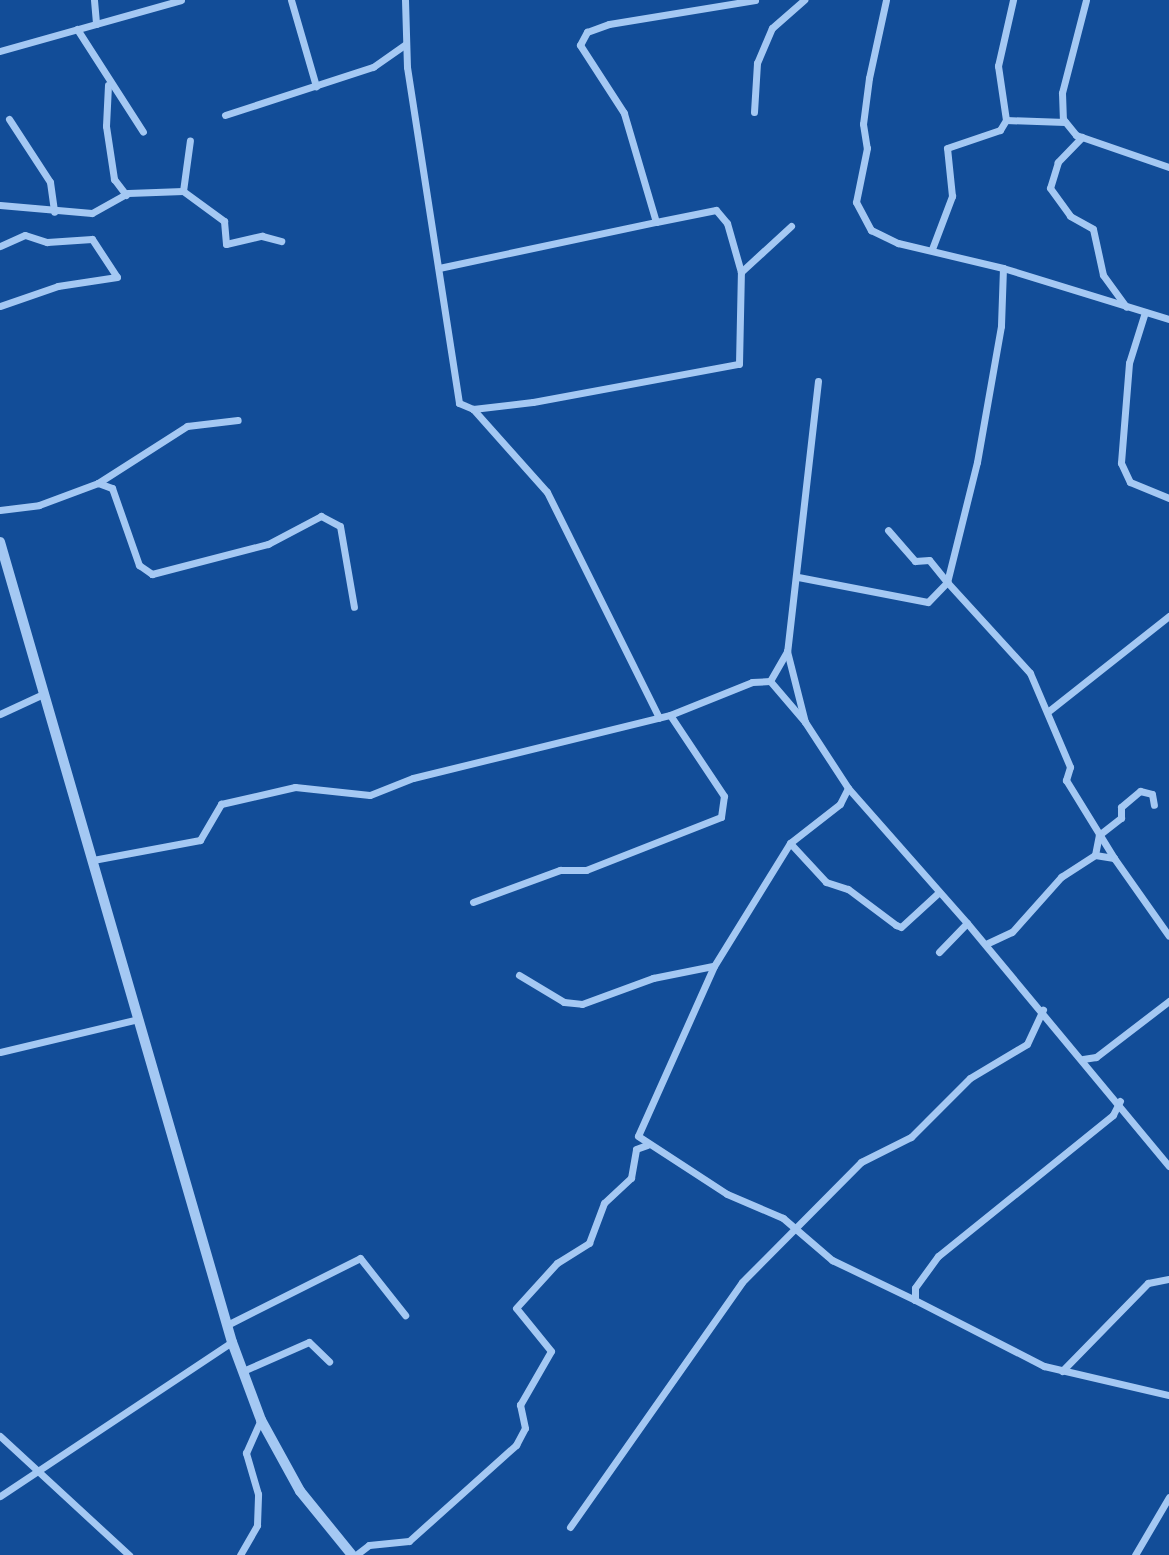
<!DOCTYPE html>
<html>
<head>
<meta charset="utf-8">
<style>
  body { margin:0 }
  #map { position:relative; width:1169px; height:1555px; overflow:hidden; background:#124d98; font-family:"DejaVu Sans",sans-serif }
  div>[style] { position:absolute }
  .minor>* { height:7px; margin:-3.5px; padding:0 3.5px; transform-origin:3.5px; border-radius:3.5px; background:#a4c8f3 }
  .tertiary>* { height:10px; margin:-5px; padding:0 5px; transform-origin:5px; border-radius:5px; background:#a4c8f3 }
  span { translate:-50% -50%; white-space:nowrap; text-align:center; line-height:1.15; -webkit-text-stroke:5px #124d98; paint-order:stroke }
</style>
</head>
<body>
<div id="map">
  <div class="minor">
    <i style="left:94px;top:0;width:24px;rotate:85deg"></i>
    <i style="left:291px;top:0;width:90px;rotate:73.8deg"></i>
    <i style="left:405px;top:0;width:67px;rotate:88.3deg"></i>
    <i style="left:407px;top:67px;width:340px;rotate:81.2deg"></i>
    <i style="left:459px;top:403px;width:15px;rotate:23deg"></i>
    <i style="left:473px;top:409px;width:60px;rotate:-6.7deg"></i>
    <i style="left:533px;top:402px;width:209px;rotate:-10.5deg"></i>
    <i style="left:739px;top:364px;width:92px;rotate:-88.8deg"></i>
    <i style="left:741px;top:272px;width:68px;rotate:-42.6deg"></i>
    <i style="left:886px;top:0;width:80px;rotate:102.3deg"></i>
    <i style="left:869px;top:78px;width:46px;rotate:97.4deg"></i>
    <i style="left:863px;top:124px;width:24px;rotate:81deg"></i>
    <i style="left:867px;top:148px;width:55px;rotate:101.5deg"></i>
    <i style="left:856px;top:202px;width:32px;rotate:62deg"></i>
    <i style="left:871px;top:230px;width:30px;rotate:26deg"></i>
    <i style="left:898px;top:243px;width:108px;rotate:13.4deg"></i>
    <i style="left:1003px;top:268px;width:58px;rotate:92deg"></i>
    <i style="left:1001px;top:326px;width:138px;rotate:100deg"></i>
    <i style="left:977px;top:462px;width:124px;rotate:104deg"></i>
    <i style="left:947px;top:582px;width:123px;rotate:47.6deg"></i>
    <i style="left:1030px;top:673px;width:102px;rotate:66.9deg"></i>
    <i style="left:1070px;top:767px;width:14px;rotate:107deg"></i>
    <i style="left:1066px;top:780px;width:92px;rotate:58.4deg"></i>
    <i style="left:1086px;top:0;width:96px;rotate:104.5deg"></i>
    <i style="left:1062px;top:93px;width:26px;rotate:88deg"></i>
    <i style="left:1063px;top:119px;width:21px;rotate:51deg"></i>
    <i style="left:1076px;top:135px;width:98px;rotate:19deg"></i>
    <i style="left:77px;top:29px;width:122px;rotate:57.3deg"></i>
    <i style="left:0;top:51px;width:188px;rotate:-15.7deg"></i>
    <i style="left:108px;top:85px;width:41px;rotate:92.8deg"></i>
    <i style="left:106px;top:126px;width:54px;rotate:81.4deg"></i>
    <i style="left:114px;top:179px;width:20px;rotate:53deg"></i>
    <i style="left:754px;top:112px;width:49px;rotate:-86.5deg"></i>
    <i style="left:757px;top:63px;width:38px;rotate:-67deg"></i>
    <i style="left:772px;top:28px;width:43px;rotate:-41.2deg"></i>
    <i style="left:225px;top:115px;width:156px;rotate:-18deg"></i>
    <i style="left:373px;top:67px;width:39px;rotate:-35deg"></i>
    <i style="left:9px;top:119px;width:75px;rotate:56.9deg"></i>
    <i style="left:50px;top:182px;width:30px;rotate:82deg"></i>
    <i style="left:1006px;top:120px;width:59px;rotate:1.9deg"></i>
    <i style="left:1082px;top:137px;width:35px;rotate:134deg"></i>
    <i style="left:1058px;top:162px;width:27px;rotate:107deg"></i>
    <i style="left:1050px;top:188px;width:34px;rotate:54deg"></i>
    <i style="left:1070px;top:216px;width:26px;rotate:29deg"></i>
    <i style="left:1093px;top:229px;width:47px;rotate:77.7deg"></i>
    <i style="left:1103px;top:275px;width:39px;rotate:54deg"></i>
    <i style="left:183px;top:191px;width:51px;rotate:36.2deg"></i>
    <i style="left:224px;top:221px;width:23px;rotate:85deg"></i>
    <i style="left:226px;top:244px;width:37px;rotate:-13deg"></i>
    <i style="left:262px;top:236px;width:20px;rotate:15deg"></i>
    <i style="left:0;top:205px;width:92px;rotate:5deg"></i>
    <i style="left:92px;top:213px;width:41px;rotate:-29.1deg"></i>
    <i style="left:128px;top:193px;width:55px;rotate:-2.1deg"></i>
    <i style="left:183px;top:191px;width:51px;rotate:-82.2deg"></i>
    <i style="left:656px;top:222px;width:61px;rotate:-11.3deg"></i>
    <i style="left:716px;top:210px;width:17px;rotate:50deg"></i>
    <i style="left:727px;top:223px;width:51px;rotate:74.1deg"></i>
    <i style="left:0;top:246px;width:27px;rotate:-24deg"></i>
    <i style="left:25px;top:235px;width:23px;rotate:18deg"></i>
    <i style="left:47px;top:242px;width:45px;rotate:-3.8deg"></i>
    <i style="left:92px;top:239px;width:45px;rotate:56.7deg"></i>
    <i style="left:117px;top:277px;width:60px;rotate:171.3deg"></i>
    <i style="left:58px;top:286px;width:61px;rotate:161deg"></i>
    <i style="left:932px;top:249px;width:57px;rotate:-69.3deg"></i>
    <i style="left:952px;top:196px;width:48px;rotate:-95.9deg"></i>
    <i style="left:947px;top:148px;width:56px;rotate:-18.8deg"></i>
    <i style="left:1000px;top:130px;width:12px;rotate:-59deg"></i>
    <i style="left:1006px;top:120px;width:55px;rotate:-98.4deg"></i>
    <i style="left:998px;top:66px;width:68px;rotate:-77.2deg"></i>
    <i style="left:439px;top:268px;width:222px;rotate:-12deg"></i>
    <i style="left:656px;top:222px;width:114px;rotate:-106.4deg"></i>
    <i style="left:624px;top:113px;width:81px;rotate:-122.9deg"></i>
    <i style="left:580px;top:45px;width:15px;rotate:-62deg"></i>
    <i style="left:587px;top:32px;width:23px;rotate:-20deg"></i>
    <i style="left:609px;top:24px;width:148px;rotate:-9.3deg"></i>
    <i style="left:1003px;top:268px;width:174px;rotate:17.1deg"></i>
    <i style="left:1145px;top:312px;width:53px;rotate:107.4deg"></i>
    <i style="left:1129px;top:363px;width:100px;rotate:94.6deg"></i>
    <i style="left:1121px;top:463px;width:21px;rotate:65deg"></i>
    <i style="left:1130px;top:482px;width:42px;rotate:22.3deg"></i>
    <i style="left:818px;top:381px;width:272px;rotate:96.5deg"></i>
    <i style="left:787px;top:651px;width:73px;rotate:75.8deg"></i>
    <i style="left:805px;top:722px;width:79px;rotate:56.9deg"></i>
    <i style="left:848px;top:788px;width:180px;rotate:48.6deg"></i>
    <i style="left:473px;top:409px;width:111px;rotate:48.3deg"></i>
    <i style="left:547px;top:492px;width:252px;rotate:63.6deg"></i>
    <i style="left:98px;top:483px;width:106px;rotate:-32.6deg"></i>
    <i style="left:187px;top:426px;width:51px;rotate:-6.7deg"></i>
    <i style="left:0;top:510px;width:39px;rotate:-7deg"></i>
    <i style="left:39px;top:505px;width:63px;rotate:-20.4deg"></i>
    <i style="left:98px;top:483px;width:15px;rotate:20deg"></i>
    <i style="left:112px;top:488px;width:82px;rotate:70.7deg"></i>
    <i style="left:139px;top:565px;width:16px;rotate:35deg"></i>
    <i style="left:152px;top:574px;width:120px;rotate:-14.5deg"></i>
    <i style="left:268px;top:544px;width:60px;rotate:-27.8deg"></i>
    <i style="left:321px;top:516px;width:21px;rotate:28deg"></i>
    <i style="left:340px;top:526px;width:82px;rotate:80.2deg"></i>
    <i style="left:798px;top:577px;width:132px;rotate:10.9deg"></i>
    <i style="left:928px;top:602px;width:28px;rotate:-46deg"></i>
    <i style="left:947px;top:582px;width:28px;rotate:-129deg"></i>
    <i style="left:929px;top:560px;width:14px;rotate:176deg"></i>
    <i style="left:915px;top:561px;width:41px;rotate:-131.1deg"></i>
    <i style="left:770px;top:681px;width:34px;rotate:-60deg"></i>
    <i style="left:1050px;top:710px;width:152px;rotate:-38.3deg"></i>
    <i style="left:0;top:714px;width:47px;rotate:-24.9deg"></i>
    <i style="left:848px;top:788px;width:18px;rotate:117deg"></i>
    <i style="left:840px;top:804px;width:63px;rotate:142deg"></i>
    <i style="left:790px;top:843px;width:145px;rotate:121.7deg"></i>
    <i style="left:714px;top:966px;width:186px;rotate:114.1deg"></i>
    <i style="left:638px;top:1136px;width:106px;rotate:33.1deg"></i>
    <i style="left:727px;top:1194px;width:61px;rotate:23.2deg"></i>
    <i style="left:783px;top:1218px;width:65px;rotate:40.6deg"></i>
    <i style="left:832px;top:1260px;width:92px;rotate:25.7deg"></i>
    <i style="left:790px;top:843px;width:53px;rotate:47.3deg"></i>
    <i style="left:826px;top:882px;width:23px;rotate:18deg"></i>
    <i style="left:848px;top:889px;width:60px;rotate:36.9deg"></i>
    <i style="left:896px;top:925px;width:5px;rotate:22deg"></i>
    <i style="left:901px;top:927px;width:49px;rotate:-42.5deg"></i>
    <i style="left:1095px;top:855px;width:20px;rotate:-79deg"></i>
    <i style="left:1099px;top:835px;width:28px;rotate:-38deg"></i>
    <i style="left:1121px;top:818px;width:11px;rotate:-90deg"></i>
    <i style="left:1121px;top:807px;width:25px;rotate:-40deg"></i>
    <i style="left:1140px;top:791px;width:12px;rotate:14deg"></i>
    <i style="left:1152px;top:794px;width:11px;rotate:80deg"></i>
    <i style="left:93px;top:860px;width:109px;rotate:-10.6deg"></i>
    <i style="left:200px;top:840px;width:42px;rotate:-59.7deg"></i>
    <i style="left:221px;top:804px;width:76px;rotate:-12.9deg"></i>
    <i style="left:295px;top:787px;width:75px;rotate:6.1deg"></i>
    <i style="left:370px;top:795px;width:46px;rotate:-21.6deg"></i>
    <i style="left:413px;top:778px;width:265px;rotate:-13.8deg"></i>
    <i style="left:670px;top:715px;width:88px;rotate:-21.9deg"></i>
    <i style="left:752px;top:682px;width:18px;rotate:-3deg"></i>
    <i style="left:770px;top:681px;width:54px;rotate:49.5deg"></i>
    <i style="left:473px;top:902px;width:93px;rotate:-20.2deg"></i>
    <i style="left:560px;top:870px;width:26px"></i>
    <i style="left:586px;top:870px;width:145px;rotate:-21.4deg"></i>
    <i style="left:721px;top:817px;width:21px;rotate:-82deg"></i>
    <i style="left:724px;top:796px;width:97px;rotate:-123.7deg"></i>
    <i style="left:988px;top:943px;width:26px;rotate:-25deg"></i>
    <i style="left:1012px;top:932px;width:74px;rotate:-48.3deg"></i>
    <i style="left:1061px;top:877px;width:40px;rotate:-32.9deg"></i>
    <i style="left:1095px;top:855px;width:19px;rotate:9deg"></i>
    <i style="left:1114px;top:858px;width:95px;rotate:54.8deg"></i>
    <i style="left:939px;top:952px;width:40px;rotate:-46deg"></i>
    <i style="left:967px;top:923px;width:316px;rotate:50.3deg"></i>
    <i style="left:519px;top:975px;width:52px;rotate:31deg"></i>
    <i style="left:564px;top:1002px;width:18px;rotate:6deg"></i>
    <i style="left:582px;top:1004px;width:76px;rotate:-20.1deg"></i>
    <i style="left:653px;top:978px;width:61px;rotate:-11.3deg"></i>
    <i style="left:0;top:1052px;width:143px;rotate:-13.4deg"></i>
    <i style="left:1083px;top:1059px;width:13px;rotate:-9deg"></i>
    <i style="left:1096px;top:1057px;width:92px;rotate:-37.5deg"></i>
    <i style="left:1120px;top:1101px;width:16px;rotate:117deg"></i>
    <i style="left:1113px;top:1115px;width:225px;rotate:141.1deg"></i>
    <i style="left:938px;top:1256px;width:39px;rotate:126deg"></i>
    <i style="left:915px;top:1288px;width:12px;rotate:90deg"></i>
    <i style="left:915px;top:1300px;width:145px;rotate:27.1deg"></i>
    <i style="left:1044px;top:1366px;width:128px;rotate:13.1deg"></i>
    <i style="left:227px;top:1325px;width:149px;rotate:-26.7deg"></i>
    <i style="left:360px;top:1258px;width:73px;rotate:51.7deg"></i>
    <i style="left:243px;top:1371px;width:72px;rotate:-23.7deg"></i>
    <i style="left:309px;top:1342px;width:28px;rotate:44deg"></i>
    <i style="left:1062px;top:1371px;width:123px;rotate:-45.7deg"></i>
    <i style="left:1148px;top:1283px;width:21px;rotate:-11deg"></i>
    <i style="left:0;top:1436px;width:176px;rotate:42.7deg"></i>
    <i style="left:0;top:1496px;width:278px;rotate:-33.6deg"></i>
    <i style="left:570px;top:1527px;width:299px;rotate:-54.9deg"></i>
    <i style="left:742px;top:1282px;width:169px;rotate:-45.2deg"></i>
    <i style="left:861px;top:1162px;width:56px;rotate:-26.6deg"></i>
    <i style="left:911px;top:1137px;width:83px;rotate:-45deg"></i>
    <i style="left:970px;top:1078px;width:66px;rotate:-30.8deg"></i>
    <i style="left:1027px;top:1044px;width:38px;rotate:-65deg"></i>
    <i style="left:240px;top:1555px;width:34px;rotate:-60deg"></i>
    <i style="left:257px;top:1525px;width:31px;rotate:-88deg"></i>
    <i style="left:258px;top:1494px;width:43px;rotate:-106.3deg"></i>
    <i style="left:246px;top:1453px;width:36px;rotate:-66deg"></i>
    <i style="left:356px;top:1555px;width:16px;rotate:-38deg"></i>
    <i style="left:369px;top:1545px;width:40px;rotate:-5.7deg"></i>
    <i style="left:409px;top:1541px;width:144px;rotate:-41.9deg"></i>
    <i style="left:516px;top:1445px;width:19px;rotate:-62deg"></i>
    <i style="left:525px;top:1428px;width:24px;rotate:-102deg"></i>
    <i style="left:520px;top:1405px;width:62px;rotate:-60.1deg"></i>
    <i style="left:551px;top:1351px;width:55px;rotate:-129.1deg"></i>
    <i style="left:516px;top:1308px;width:61px;rotate:-47.7deg"></i>
    <i style="left:557px;top:1263px;width:38px;rotate:-32deg"></i>
    <i style="left:589px;top:1243px;width:43px;rotate:-69.4deg"></i>
    <i style="left:604px;top:1203px;width:37px;rotate:-43deg"></i>
    <i style="left:631px;top:1178px;width:29px;rotate:-80deg"></i>
    <i style="left:636px;top:1149px;width:12px;rotate:-20deg"></i>
    <i style="left:1135px;top:1555px;width:67px;rotate:-59.6deg"></i>
  </div>
  <div class="tertiary">
    <i style="left:0;top:542px;width:833px;rotate:73.83deg"></i>
    <i style="left:232px;top:1342px;width:83px;rotate:69.6deg"></i>
    <i style="left:261px;top:1420px;width:81px;rotate:61.2deg"></i>
    <i style="left:300px;top:1491px;width:82px;rotate:50.9deg"></i>
  </div>
</div>
</body>
</html>
